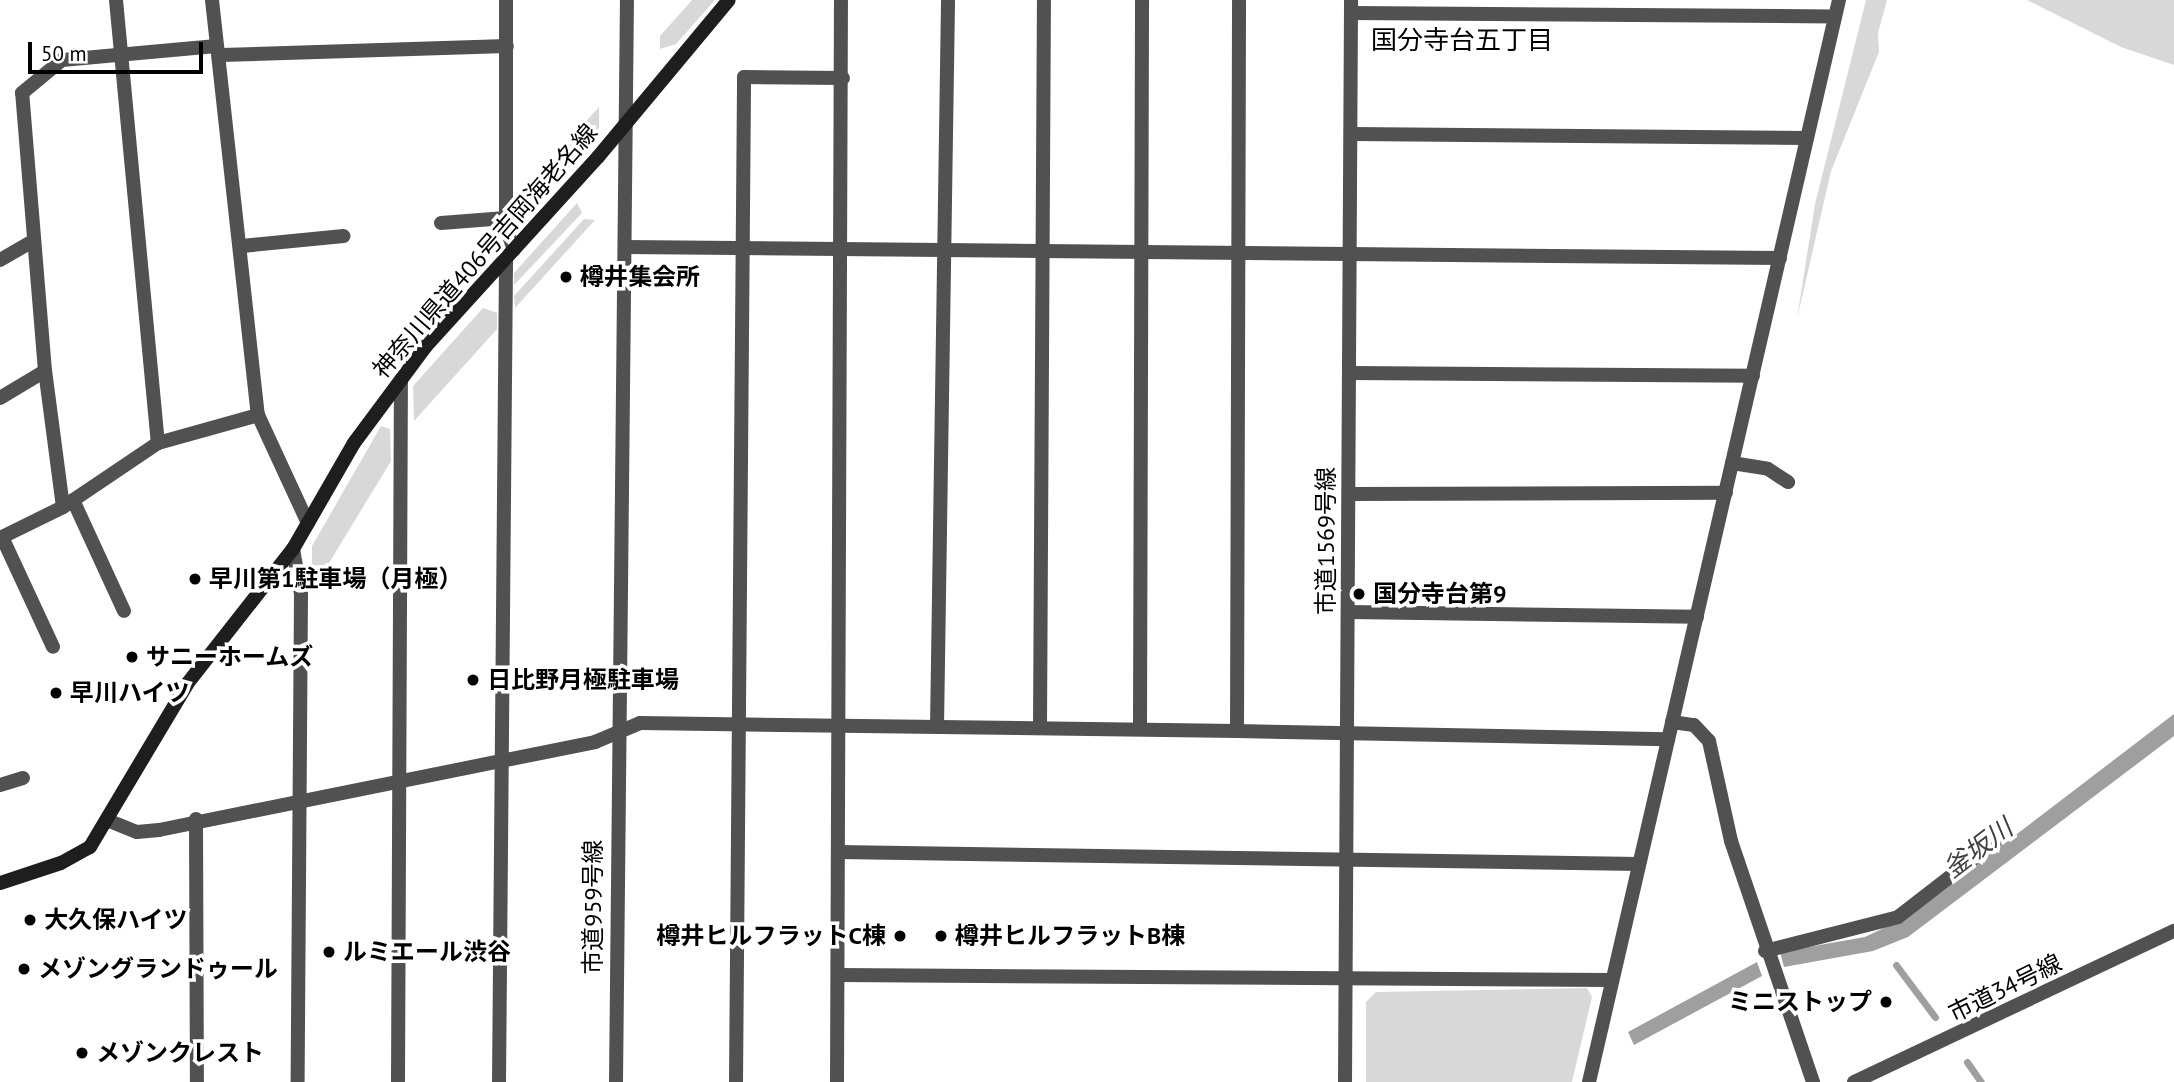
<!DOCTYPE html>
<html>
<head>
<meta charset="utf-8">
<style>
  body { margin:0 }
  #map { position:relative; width:2174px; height:1082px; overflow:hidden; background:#fff; font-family:"PT Sans","Noto Sans JP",sans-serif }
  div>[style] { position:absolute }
  .green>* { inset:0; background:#d8d8d8 }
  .water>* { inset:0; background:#9f9f9f }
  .stream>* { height:7px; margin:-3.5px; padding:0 3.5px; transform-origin:3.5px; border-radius:3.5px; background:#9f9f9f }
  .service>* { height:14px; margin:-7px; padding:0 7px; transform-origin:7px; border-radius:7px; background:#515151 }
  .minor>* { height:14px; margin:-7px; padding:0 7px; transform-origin:7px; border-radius:7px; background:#515151 }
  .tertiary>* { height:14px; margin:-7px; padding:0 7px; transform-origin:7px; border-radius:7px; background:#515151 }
  .secondary>* { height:14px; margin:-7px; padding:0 7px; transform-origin:7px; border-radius:7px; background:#1e1e1e }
  .dots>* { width:19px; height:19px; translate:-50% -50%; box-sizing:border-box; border:4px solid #fff; border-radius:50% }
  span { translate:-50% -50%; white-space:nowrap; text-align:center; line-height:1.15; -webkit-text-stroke:7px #fff; paint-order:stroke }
  .street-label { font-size:24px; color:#000 }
  .poi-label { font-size:24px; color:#000; font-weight:700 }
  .left { translate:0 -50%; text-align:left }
  .right { translate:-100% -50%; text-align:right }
  .neighbourhood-label { font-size:26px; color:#000 }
  .water-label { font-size:26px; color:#404040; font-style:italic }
  .scale { position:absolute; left:28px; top:42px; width:175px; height:32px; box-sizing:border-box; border:4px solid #000; border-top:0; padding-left:9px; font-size:21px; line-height:24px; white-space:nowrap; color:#000; -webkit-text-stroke:5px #fff; paint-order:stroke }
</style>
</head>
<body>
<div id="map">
  <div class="green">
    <i style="clip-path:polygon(692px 0,715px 0,676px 44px,660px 49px,660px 36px)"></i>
    <i style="clip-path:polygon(1866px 0,1887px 0,1878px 33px,1879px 52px,1831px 171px,1797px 319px,1815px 204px)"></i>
    <i style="clip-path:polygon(2027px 0,2174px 0,2174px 65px,2121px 47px)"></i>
    <i style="clip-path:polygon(599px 107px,599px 132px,526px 214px,522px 213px,516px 198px)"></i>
    <i style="clip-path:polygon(577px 203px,582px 213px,514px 285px,514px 273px)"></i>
    <i style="clip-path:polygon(584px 219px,595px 220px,515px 308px,514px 296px)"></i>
    <i style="clip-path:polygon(483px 308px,497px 313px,497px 329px,414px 421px,413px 386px)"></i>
    <i style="clip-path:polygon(381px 426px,390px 429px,391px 461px,312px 591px,312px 546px)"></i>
    <i style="clip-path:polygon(1587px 988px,1592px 997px,1572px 1082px,1366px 1082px,1366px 1002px,1376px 992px)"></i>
  </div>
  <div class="water">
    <i style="clip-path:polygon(2174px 714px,2174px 736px,1908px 937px,1873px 951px,1784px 967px,1780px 952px,1865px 937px,1911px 915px)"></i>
    <i style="clip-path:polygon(1757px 962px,1762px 976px,1634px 1045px,1628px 1032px)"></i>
  </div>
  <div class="stream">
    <i style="left:1896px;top:965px;width:65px;rotate:53.1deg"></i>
    <i style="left:1967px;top:1062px;width:24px;rotate:55deg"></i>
  </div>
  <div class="service">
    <i style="left:744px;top:77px;width:99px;rotate:0.6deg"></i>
    <i style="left:441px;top:223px;width:65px;rotate:-4.4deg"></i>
    <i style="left:242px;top:246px;width:102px;rotate:-5.6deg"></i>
    <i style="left:1732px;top:463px;width:36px;rotate:9deg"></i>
    <i style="left:1768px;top:469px;width:24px;rotate:33deg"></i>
    <i style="left:73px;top:500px;width:122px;rotate:65.3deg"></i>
    <i style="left:2px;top:537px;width:121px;rotate:65.1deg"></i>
    <i style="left:0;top:785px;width:24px;rotate:-17deg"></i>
  </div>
  <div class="minor">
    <i style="left:116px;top:0;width:445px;rotate:84.6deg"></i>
    <i style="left:212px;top:0;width:418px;rotate:83.7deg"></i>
    <i style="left:258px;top:415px;width:119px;rotate:65.2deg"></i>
    <i style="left:506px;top:0;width:227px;rotate:90deg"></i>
    <i style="left:506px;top:227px;width:24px;rotate:71deg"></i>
    <i style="left:1351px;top:13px;width:484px;rotate:0.4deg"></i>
    <i style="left:221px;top:55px;width:286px;rotate:-1.8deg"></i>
    <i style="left:1352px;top:134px;width:455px;rotate:0.5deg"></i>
    <i style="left:625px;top:247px;width:1155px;rotate:0.55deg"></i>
    <i style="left:0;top:260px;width:39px;rotate:-30deg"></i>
    <i style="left:1350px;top:373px;width:403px;rotate:0.4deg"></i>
    <i style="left:0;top:398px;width:52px;rotate:-31deg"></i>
    <i style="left:1349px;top:494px;width:377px;rotate:-0.2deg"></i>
    <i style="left:63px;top:507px;width:137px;rotate:-97.5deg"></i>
    <i style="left:45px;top:371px;width:279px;rotate:-94.7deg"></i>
    <i style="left:22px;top:93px;width:52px;rotate:-39.5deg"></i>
    <i style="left:62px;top:60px;width:155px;rotate:-5.2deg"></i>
    <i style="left:0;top:538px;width:70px;rotate:-26.2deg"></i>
    <i style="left:63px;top:507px;width:115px;rotate:-34deg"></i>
    <i style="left:158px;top:443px;width:104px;rotate:-15.6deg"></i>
    <i style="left:293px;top:549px;width:46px;rotate:79.9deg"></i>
    <i style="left:301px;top:594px;width:488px;rotate:90.4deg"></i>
    <i style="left:1349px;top:612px;width:348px;rotate:0.8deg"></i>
    <i style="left:1672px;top:722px;width:22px;rotate:8deg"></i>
    <i style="left:1694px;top:725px;width:22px;rotate:47deg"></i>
    <i style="left:1709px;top:741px;width:102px;rotate:77.6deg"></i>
    <i style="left:1731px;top:841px;width:255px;rotate:71.2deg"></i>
    <i style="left:937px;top:727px;width:727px;rotate:-89.13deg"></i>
    <i style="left:1040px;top:728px;width:728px;rotate:-89.69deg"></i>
    <i style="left:1140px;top:729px;width:729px;rotate:-89.84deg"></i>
    <i style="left:196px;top:819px;width:263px;rotate:89.8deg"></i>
    <i style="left:107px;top:820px;width:32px;rotate:22deg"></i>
    <i style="left:137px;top:832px;width:22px;rotate:-5deg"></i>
    <i style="left:159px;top:830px;width:445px;rotate:-11.4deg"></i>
    <i style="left:595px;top:742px;width:49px;rotate:-22.9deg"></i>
    <i style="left:640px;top:723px;width:597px;rotate:0.77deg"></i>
    <i style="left:1237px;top:731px;width:731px;rotate:-89.84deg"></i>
    <i style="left:838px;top:852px;width:801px;rotate:0.86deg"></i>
    <i style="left:1765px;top:951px;width:137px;rotate:-14.3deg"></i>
    <i style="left:1898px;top:917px;width:129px;rotate:-37.8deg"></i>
    <i style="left:838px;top:975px;width:773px;rotate:0.37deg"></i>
    <i style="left:398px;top:1082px;width:702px;rotate:-89.76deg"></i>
    <i style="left:499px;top:1082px;width:822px;rotate:-89.51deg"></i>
    <i style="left:736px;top:1082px;width:1005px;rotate:-89.54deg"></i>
    <i style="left:837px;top:1082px;width:1082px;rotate:-89.79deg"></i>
    <i style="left:1589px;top:1082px;width:1111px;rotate:-76.99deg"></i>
  </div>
  <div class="tertiary">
    <i style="left:1237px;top:731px;width:431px;rotate:1.1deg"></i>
    <i style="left:616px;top:1082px;width:1082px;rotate:-89.42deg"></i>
    <i style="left:1345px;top:1082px;width:1082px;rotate:-89.68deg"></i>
    <i style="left:1854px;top:1082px;width:354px;rotate:-25.3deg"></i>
  </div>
  <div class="secondary">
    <i style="left:0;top:883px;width:64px;rotate:-18.2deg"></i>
    <i style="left:61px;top:863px;width:33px;rotate:-29deg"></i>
    <i style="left:90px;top:847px;width:190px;rotate:-59.2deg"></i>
    <i style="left:187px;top:684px;width:172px;rotate:-51.9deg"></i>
    <i style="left:293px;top:549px;width:122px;rotate:-60.1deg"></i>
    <i style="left:354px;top:443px;width:121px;rotate:-53.4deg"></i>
    <i style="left:426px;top:346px;width:256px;rotate:-47.7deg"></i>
    <i style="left:598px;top:157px;width:204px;rotate:-50.2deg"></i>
  </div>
  <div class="dots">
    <i style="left:566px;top:277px;background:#000"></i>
    <i style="left:195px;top:579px;background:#000"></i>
    <i style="left:1359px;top:594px;background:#000"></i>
    <i style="left:132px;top:657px;background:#000"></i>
    <i style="left:473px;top:680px;background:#000"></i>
    <i style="left:56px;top:693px;background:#000"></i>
    <i style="left:30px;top:920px;background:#000"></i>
    <i style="left:900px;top:936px;background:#000"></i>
    <i style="left:941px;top:936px;background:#000"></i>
    <i style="left:329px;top:952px;background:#000"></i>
    <i style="left:24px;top:969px;background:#000"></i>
    <i style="left:1886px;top:1002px;background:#000"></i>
    <i style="left:82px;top:1053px;background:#000"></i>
  </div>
  <div class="street-label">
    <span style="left:485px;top:251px;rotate:-49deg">神奈川県道406号吉岡海老名線</span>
    <span style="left:1326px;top:541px;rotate:-90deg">市道1569号線</span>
    <span style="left:593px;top:907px;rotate:-90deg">市道959号線</span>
    <span style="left:2005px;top:988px;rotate:-26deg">市道34号線</span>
  </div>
  <div class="poi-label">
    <span class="left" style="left:580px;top:277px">樽井集会所</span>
    <span class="left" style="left:209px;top:579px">早川第1駐車場（月極）</span>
    <span class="left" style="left:1373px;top:594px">国分寺台第9</span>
    <span class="left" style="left:146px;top:657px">サニーホームズ</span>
    <span class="left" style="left:487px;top:680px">日比野月極駐車場</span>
    <span class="left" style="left:70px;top:693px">早川ハイツ</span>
    <span class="left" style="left:44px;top:920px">大久保ハイツ</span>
    <span class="right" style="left:886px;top:936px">樽井ヒルフラットC棟</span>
    <span class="left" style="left:955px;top:936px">樽井ヒルフラットB棟</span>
    <span class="left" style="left:343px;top:952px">ルミエール渋谷</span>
    <span class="left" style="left:38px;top:969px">メゾングランドゥール</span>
    <span class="right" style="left:1872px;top:1002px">ミニストップ</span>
    <span class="left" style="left:96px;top:1053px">メゾンクレスト</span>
  </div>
  <div class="neighbourhood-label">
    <span style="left:1462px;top:40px">国分寺台五丁目</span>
  </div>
  <div class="water-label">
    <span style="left:1978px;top:848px;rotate:-37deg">釜坂川</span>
  </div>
  <div class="scale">50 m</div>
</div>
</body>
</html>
